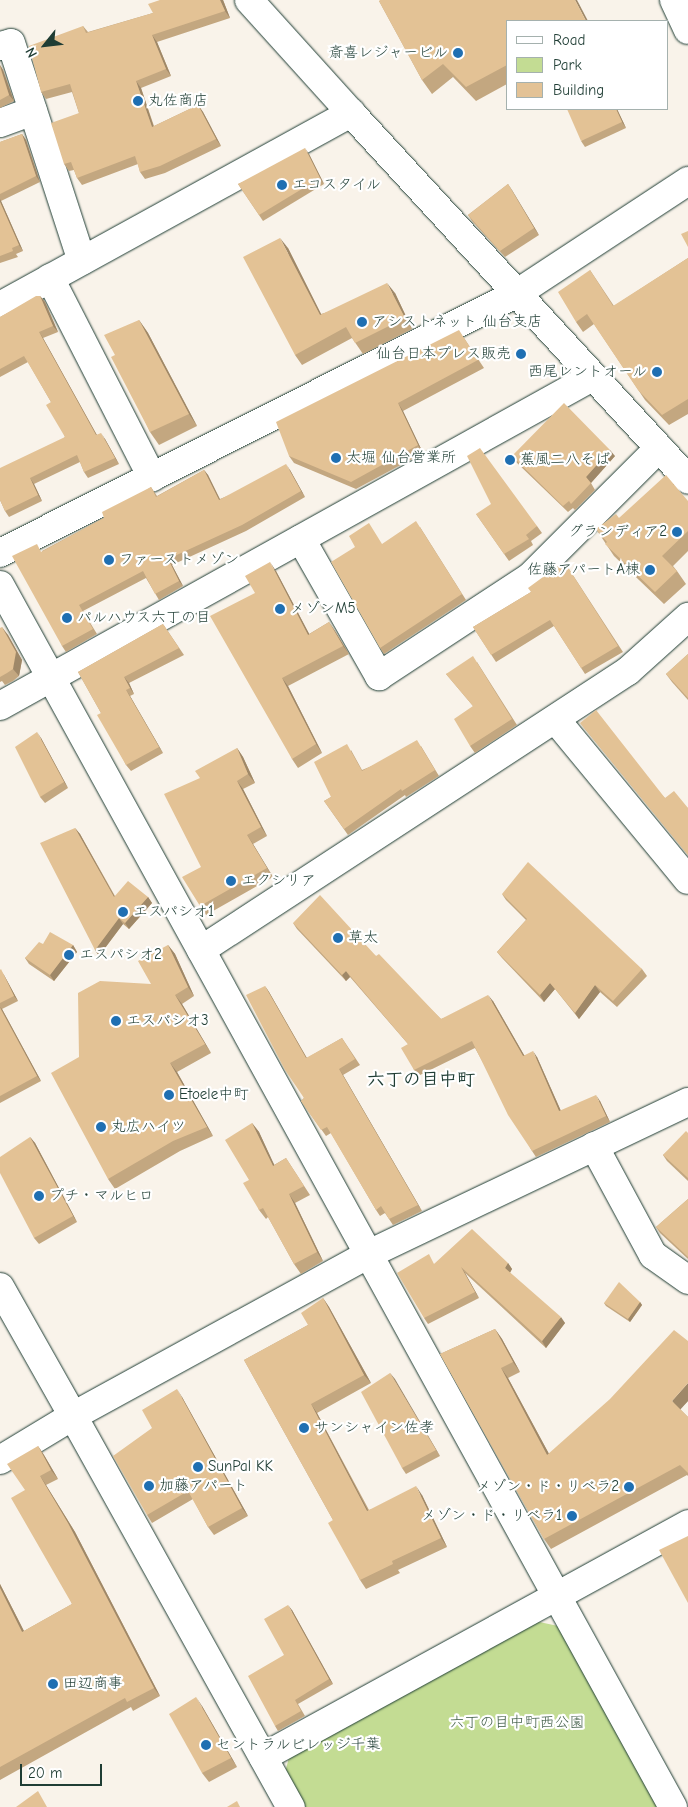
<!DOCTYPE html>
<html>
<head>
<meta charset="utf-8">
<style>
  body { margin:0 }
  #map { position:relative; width:688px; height:1807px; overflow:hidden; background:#f9f3ea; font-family:"Comic Neue","Klee One",sans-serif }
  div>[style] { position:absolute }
  .green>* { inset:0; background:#c3dc93 }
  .roads { filter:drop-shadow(0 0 1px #1f3d34) drop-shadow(0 0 1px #1f3d34) }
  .minor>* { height:28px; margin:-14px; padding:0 14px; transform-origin:14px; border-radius:14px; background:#fff }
  .major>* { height:28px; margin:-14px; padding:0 14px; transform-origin:14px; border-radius:14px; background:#fff }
  .wall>* { inset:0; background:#c3a780 }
  .shaded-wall>* { inset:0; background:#9f8868 }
  .building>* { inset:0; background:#e3c295 }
  .dots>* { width:14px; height:14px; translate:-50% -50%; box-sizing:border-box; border:2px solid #fff; border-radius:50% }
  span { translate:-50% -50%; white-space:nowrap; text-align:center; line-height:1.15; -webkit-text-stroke:4.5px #fff; paint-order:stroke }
  .poi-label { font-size:15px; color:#1f3d34 }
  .right { translate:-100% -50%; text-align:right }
  .left { translate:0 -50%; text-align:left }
  .park-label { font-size:15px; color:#405d47 }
  .quarter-label { font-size:18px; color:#1f3d34; font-weight:700 }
  .legend { position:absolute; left:506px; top:20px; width:162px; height:90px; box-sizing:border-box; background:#fff; border:1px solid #a5b1ae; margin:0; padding:6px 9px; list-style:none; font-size:15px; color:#1f3d34 }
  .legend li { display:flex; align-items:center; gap:10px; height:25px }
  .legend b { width:25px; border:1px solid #a5b1ae }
  .north { position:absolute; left:20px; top:20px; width:50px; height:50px; -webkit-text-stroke:4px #fff; paint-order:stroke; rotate:241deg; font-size:14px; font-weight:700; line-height:20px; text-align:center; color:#1f3d34 }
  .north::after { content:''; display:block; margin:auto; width:18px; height:22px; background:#1f3d34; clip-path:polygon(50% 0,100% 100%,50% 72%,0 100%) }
  .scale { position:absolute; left:20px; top:1764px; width:82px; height:22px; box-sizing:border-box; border:2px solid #1f3d34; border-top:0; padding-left:6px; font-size:15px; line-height:18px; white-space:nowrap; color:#1f3d34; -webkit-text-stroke:4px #fff; paint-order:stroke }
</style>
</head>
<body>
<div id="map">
  <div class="green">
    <i style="clip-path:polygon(530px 1620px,558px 1626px,660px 1807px,301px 1807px,284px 1776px,290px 1754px)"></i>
  </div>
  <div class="roads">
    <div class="minor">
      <i style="left:0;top:46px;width:11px;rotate:-15deg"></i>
      <i style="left:11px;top:43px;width:229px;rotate:72deg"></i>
      <i style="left:351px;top:113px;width:498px;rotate:47.4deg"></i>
      <i style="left:0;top:123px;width:35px;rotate:-20deg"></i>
      <i style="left:50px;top:278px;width:224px;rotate:62.9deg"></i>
      <i style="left:0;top:306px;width:401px;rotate:-28.8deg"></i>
      <i style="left:351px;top:113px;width:152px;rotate:-132.1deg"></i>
      <i style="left:301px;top:539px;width:158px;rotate:60.3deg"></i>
      <i style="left:379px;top:676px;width:182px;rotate:-33.3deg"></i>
      <i style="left:531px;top:576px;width:181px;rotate:-45deg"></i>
      <i style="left:0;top:553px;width:577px;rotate:-26.65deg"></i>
      <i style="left:516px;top:294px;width:206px;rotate:-33.3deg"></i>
      <i style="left:0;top:585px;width:1395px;rotate:61.16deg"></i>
      <i style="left:0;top:706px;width:677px;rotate:-29.06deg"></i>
      <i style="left:556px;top:720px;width:207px;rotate:50.5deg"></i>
      <i style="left:201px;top:950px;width:510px;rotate:-33.16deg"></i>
      <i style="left:628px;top:671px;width:81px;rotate:-42deg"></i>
      <i style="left:594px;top:1146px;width:124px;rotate:61.6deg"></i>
      <i style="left:653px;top:1255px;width:43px;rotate:35.5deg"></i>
      <i style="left:0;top:1287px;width:148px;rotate:60.5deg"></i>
      <i style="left:73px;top:1416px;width:337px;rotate:-28.7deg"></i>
      <i style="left:369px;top:1254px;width:353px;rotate:-25.5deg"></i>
      <i style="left:0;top:1460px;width:85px;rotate:-31.1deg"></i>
      <i style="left:73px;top:1416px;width:448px;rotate:60.9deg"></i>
      <i style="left:263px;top:1757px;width:485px;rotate:-28.7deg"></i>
    </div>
    <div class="major">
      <i style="left:674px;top:0;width:33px;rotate:65deg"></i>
    </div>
  </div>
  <div class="wall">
    <i style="clip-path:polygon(160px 0,223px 0,230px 18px,157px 42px,171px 76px,141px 88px,154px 126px,198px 105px,203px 112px,221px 146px,165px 173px,145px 179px,140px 172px,138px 164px,82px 185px,77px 178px,74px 170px,69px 171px,64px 164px,79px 113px,72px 92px,46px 99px,41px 92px,83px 26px,88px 32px,153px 13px)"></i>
    <i style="clip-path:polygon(379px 1px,507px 21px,507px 84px,476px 101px,453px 77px,432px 94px,422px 80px)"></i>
    <i style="clip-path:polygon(0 65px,3px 70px,14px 101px,0 108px)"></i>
    <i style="clip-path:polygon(617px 109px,626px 128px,585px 147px,581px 141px)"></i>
    <i style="clip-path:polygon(22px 134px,26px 140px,40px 182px,1px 201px,23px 251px,16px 254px,18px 257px,0 263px,0 142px)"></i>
    <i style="clip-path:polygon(309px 154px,324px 184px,263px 221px,238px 184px)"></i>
    <i style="clip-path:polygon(508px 184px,539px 235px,505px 257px,472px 221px,468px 215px)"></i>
    <i style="clip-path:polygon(288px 248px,321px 314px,395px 293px,412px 329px,363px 354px,352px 338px,302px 365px,295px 355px)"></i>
    <i style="clip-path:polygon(688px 258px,688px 414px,669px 425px,645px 400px,594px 324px,583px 332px,576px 322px,590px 270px,614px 306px)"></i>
    <i style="clip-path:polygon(40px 296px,45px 302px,58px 332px,43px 338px,97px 435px,105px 439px,119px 464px,88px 478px,84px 472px,80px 462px,34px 484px,42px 501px,9px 517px,5px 511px,0 500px,65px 437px,51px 402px,28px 362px,0 377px,0 317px)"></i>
    <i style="clip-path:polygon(139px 320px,148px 333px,197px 426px,159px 445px,150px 432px,115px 355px)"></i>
    <i style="clip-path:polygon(464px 338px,484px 368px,403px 411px,423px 453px,356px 489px,294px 463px,289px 456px)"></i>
    <i style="clip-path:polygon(512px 456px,615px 456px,591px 483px,595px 490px,575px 510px,573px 508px,568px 512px,516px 462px)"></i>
    <i style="clip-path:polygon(204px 470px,208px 475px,220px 499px,290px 470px,305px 497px,246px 531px,172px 565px,183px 586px,159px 600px,146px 578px,83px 611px,97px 634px,66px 652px,62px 646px,42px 551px,104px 518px,151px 487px,157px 496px)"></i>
    <i style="clip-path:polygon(688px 501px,688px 551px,673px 566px,677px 571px,686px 584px,664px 604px,614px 556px,596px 529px,619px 518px)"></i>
    <i style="clip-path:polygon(476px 514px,537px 526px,542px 533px,531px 541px,533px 545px,509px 561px)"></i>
    <i style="clip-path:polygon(420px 527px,466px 600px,384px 654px,380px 648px,383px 544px)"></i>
    <i style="clip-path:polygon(567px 566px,623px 652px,585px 674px,554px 626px,496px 662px,473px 627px,531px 592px)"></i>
    <i style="clip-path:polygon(276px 571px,309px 634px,329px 622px,335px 631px,349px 654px,288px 686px,322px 753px,298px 768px,292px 759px,255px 593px)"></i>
    <i style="clip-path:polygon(163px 624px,184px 655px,129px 683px,134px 694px,130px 696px,163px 753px,131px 771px,126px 765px,101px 713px,78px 672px)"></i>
    <i style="clip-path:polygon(0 628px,8px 635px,22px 660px,19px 676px,13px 681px,5px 685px,2px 681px,0 682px)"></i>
    <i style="clip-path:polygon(688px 654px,688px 700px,672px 682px,666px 674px)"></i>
    <i style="clip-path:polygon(477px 662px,517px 725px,475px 753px,470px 746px,473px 706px,446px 674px)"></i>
    <i style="clip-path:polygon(580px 723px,665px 798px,688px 808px,688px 855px)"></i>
    <i style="clip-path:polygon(41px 738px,68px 788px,45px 803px,40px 797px)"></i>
    <i style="clip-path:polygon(421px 746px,439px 776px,406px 797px,405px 795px,348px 835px,324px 801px,331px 797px,351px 750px,362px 770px)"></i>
    <i style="clip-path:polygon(237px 748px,243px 757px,255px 783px,243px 789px,267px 836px,253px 844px,273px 877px,206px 915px,200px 906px,201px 867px)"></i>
    <i style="clip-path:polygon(75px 828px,80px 834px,115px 896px,148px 897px,152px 903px,129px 929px,123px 924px,99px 956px,95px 950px)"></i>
    <i style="clip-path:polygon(502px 894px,642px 969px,647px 976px,617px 1007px,600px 992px,579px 1019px,555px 989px,544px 1002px,502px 958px,497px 952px,526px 920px,506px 900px)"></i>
    <i style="clip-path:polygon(293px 923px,376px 956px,441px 1019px,493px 1001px,524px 1055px,537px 1057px,561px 1111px,600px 1101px,610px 1122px,536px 1157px,532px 1151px,475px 1048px,418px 1076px,414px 1070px,408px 1044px,350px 977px,346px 981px,297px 929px)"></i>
    <i style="clip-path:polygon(43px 944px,73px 945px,77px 952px,54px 981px,29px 964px,25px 958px)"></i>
    <i style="clip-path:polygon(168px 945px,175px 954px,194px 996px,182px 1004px,211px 1053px,177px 1072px,213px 1136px,180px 1151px,115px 1189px,108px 1179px,151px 984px)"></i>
    <i style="clip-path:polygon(0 970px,4px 975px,18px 1001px,2px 1009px,41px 1081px,0 1103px)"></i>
    <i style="clip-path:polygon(265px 986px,269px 992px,307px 1058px,342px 1038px,360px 1065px,343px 1075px,422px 1211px,393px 1225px,385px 1213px,380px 1216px,376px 1210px,331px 1133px,326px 1136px,301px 1101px,304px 1098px)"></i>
    <i style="clip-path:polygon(252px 1123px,259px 1132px,274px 1165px,286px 1158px,310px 1195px,295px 1203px,323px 1261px,301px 1274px,294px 1264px,268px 1217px,266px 1219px,259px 1210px,249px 1180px)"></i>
    <i style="clip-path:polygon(688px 1133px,688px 1181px,667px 1161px,663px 1155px)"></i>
    <i style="clip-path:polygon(30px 1137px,35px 1143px,77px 1222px,39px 1244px,34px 1238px)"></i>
    <i style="clip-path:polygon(688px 1199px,688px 1259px,660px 1233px,656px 1227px)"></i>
    <i style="clip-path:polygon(435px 1263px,508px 1263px,512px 1269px,510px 1273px,565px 1323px,546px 1348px,465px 1273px,479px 1298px,428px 1324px,424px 1318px)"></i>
    <i style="clip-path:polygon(323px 1298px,329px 1307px,371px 1383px,317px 1413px,369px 1510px,422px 1495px,447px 1547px,398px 1570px,400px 1573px,366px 1589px,360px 1580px,333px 1520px,244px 1360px,308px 1325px)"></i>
    <i style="clip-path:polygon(640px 1302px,642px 1305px,630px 1322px,606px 1306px,604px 1303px)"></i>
    <i style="clip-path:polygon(495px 1329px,502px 1339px,520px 1372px,508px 1378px,549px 1454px,688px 1401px,680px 1409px,688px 1417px,688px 1476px,687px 1475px,551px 1549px,544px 1539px,440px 1354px)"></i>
    <i style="clip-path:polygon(390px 1373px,440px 1456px,406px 1474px,402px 1468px)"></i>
    <i style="clip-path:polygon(182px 1397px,248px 1516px,214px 1535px,208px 1527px,193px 1499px,152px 1523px,147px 1515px,152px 1428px)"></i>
    <i style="clip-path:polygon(38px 1446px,44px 1455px,58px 1479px,46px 1485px,75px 1532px,160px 1696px,133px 1711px,131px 1707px,0 1780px,0 1584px,24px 1631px,72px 1604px,25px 1490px)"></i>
    <i style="clip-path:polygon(292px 1610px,333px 1684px,298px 1704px,305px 1716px,278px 1731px,275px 1726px,284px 1655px)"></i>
    <i style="clip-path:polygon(202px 1706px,237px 1767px,209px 1782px,202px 1773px)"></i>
  </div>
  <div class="shaded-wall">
    <i style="clip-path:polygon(220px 0,223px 0,230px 18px,225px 11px)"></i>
    <i style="clip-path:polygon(575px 0,577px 0,588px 21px,586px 21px)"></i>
    <i style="clip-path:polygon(152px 35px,157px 42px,171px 76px,166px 69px)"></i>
    <i style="clip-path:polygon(0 65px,3px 70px,14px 101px,9px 95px)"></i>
    <i style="clip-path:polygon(136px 81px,141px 88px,156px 134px,152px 127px)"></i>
    <i style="clip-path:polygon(198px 105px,203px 112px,221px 146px,216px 139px)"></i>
    <i style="clip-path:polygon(616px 109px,617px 109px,626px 128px,622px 122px)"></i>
    <i style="clip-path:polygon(22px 134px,26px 140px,40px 182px,36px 176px)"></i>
    <i style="clip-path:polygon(305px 148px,309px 154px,324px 184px,320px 178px)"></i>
    <i style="clip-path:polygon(508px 184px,512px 190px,539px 235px,534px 228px)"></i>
    <i style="clip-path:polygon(0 199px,1px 201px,23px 251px,19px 245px,0 202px)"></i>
    <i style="clip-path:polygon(280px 238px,288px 248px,327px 326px,320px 315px)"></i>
    <i style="clip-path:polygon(387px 283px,395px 293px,412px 329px,405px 318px)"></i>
    <i style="clip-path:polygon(40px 296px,45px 302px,58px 332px,53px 326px)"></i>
    <i style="clip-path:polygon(139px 320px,148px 333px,197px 426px,189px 414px)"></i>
    <i style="clip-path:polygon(39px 332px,43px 338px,100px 441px,96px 435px)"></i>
    <i style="clip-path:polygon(398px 403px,403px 411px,423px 453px,418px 445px)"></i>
    <i style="clip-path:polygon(101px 433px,105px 439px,119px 464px,115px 458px)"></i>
    <i style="clip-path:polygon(610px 450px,615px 456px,590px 484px,586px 477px)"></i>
    <i style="clip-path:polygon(286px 464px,290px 470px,305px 497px,301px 491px)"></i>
    <i style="clip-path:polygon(204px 470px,208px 475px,223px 506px,219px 500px)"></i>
    <i style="clip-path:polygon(30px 478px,34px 484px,42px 501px,38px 495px)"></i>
    <i style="clip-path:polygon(168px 559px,172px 565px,183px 586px,179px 581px)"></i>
    <i style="clip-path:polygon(270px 562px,276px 571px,314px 643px,308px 635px)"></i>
    <i style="clip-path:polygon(329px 622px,335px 631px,349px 654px,343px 646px)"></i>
    <i style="clip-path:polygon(2px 627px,8px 635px,22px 660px,19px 676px,13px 669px)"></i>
    <i style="clip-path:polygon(124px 677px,129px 683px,134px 694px,130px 688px)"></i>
    <i style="clip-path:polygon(282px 678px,288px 686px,322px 753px,316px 744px)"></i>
    <i style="clip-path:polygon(126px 690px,130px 696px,163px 753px,159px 747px)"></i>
    <i style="clip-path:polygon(37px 732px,41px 738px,68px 788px,64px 782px)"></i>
    <i style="clip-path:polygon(237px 748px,243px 757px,255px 783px,248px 774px)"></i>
    <i style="clip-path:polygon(237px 781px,243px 789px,267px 836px,261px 827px)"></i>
    <i style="clip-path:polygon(75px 828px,80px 834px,118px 903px,114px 897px)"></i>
    <i style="clip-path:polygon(247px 835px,253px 844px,273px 877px,267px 868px)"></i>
    <i style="clip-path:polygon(148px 897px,152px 903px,129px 929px,125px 923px)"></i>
    <i style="clip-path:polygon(119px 918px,123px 924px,99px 956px,95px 950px)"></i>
    <i style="clip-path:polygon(73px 945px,77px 952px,54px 981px,50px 975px)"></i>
    <i style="clip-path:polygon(168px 945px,175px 954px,194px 996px,188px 987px)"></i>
    <i style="clip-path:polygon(1px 969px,4px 975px,18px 1001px,14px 996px)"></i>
    <i style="clip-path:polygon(346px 971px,350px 977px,346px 981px,342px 975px)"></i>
    <i style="clip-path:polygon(550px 983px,555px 989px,544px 1002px,540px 995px)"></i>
    <i style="clip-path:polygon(595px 985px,600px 992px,579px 1019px,575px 1013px)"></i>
    <i style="clip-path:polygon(265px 986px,269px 992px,310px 1064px,306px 1058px)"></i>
    <i style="clip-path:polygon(175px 995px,182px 1004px,211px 1053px,205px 1044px)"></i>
    <i style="clip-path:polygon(488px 995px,493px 1001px,528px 1062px,523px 1056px)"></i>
    <i style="clip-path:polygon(0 1007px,2px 1009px,41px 1081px,37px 1076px)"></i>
    <i style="clip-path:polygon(533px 1051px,537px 1057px,564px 1118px,559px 1111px)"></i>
    <i style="clip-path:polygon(170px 1063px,177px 1072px,213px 1136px,207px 1127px)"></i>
    <i style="clip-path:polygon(339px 1069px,343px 1075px,422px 1211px,418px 1205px)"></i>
    <i style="clip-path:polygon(596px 1095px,600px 1101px,610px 1122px,606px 1116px)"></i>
    <i style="clip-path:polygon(252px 1123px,259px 1132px,279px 1175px,273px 1166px)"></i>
    <i style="clip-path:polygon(30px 1137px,35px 1143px,77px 1222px,73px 1216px)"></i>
    <i style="clip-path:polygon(289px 1194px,295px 1203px,323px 1261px,317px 1252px)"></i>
    <i style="clip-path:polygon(508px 1263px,512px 1269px,509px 1274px,505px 1268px)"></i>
    <i style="clip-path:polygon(461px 1267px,465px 1273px,479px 1298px,475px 1292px)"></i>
    <i style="clip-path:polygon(323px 1298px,329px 1307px,371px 1383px,364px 1375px)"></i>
    <i style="clip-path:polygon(640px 1302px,642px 1305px,630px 1322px,628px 1319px)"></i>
    <i style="clip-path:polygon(561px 1317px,565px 1323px,546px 1348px,542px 1341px)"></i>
    <i style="clip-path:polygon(495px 1329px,502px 1339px,520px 1372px,513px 1362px)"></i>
    <i style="clip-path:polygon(501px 1368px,508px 1378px,555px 1465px,547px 1455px)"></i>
    <i style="clip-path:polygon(390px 1373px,395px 1379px,440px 1456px,436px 1450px)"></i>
    <i style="clip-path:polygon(688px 1383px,688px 1401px,679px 1411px,672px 1401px)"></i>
    <i style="clip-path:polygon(177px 1389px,182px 1397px,248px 1516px,242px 1508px)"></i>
    <i style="clip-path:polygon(311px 1404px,317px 1413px,373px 1520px,367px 1511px)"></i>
    <i style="clip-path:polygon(38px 1446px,44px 1455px,58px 1479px,51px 1470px)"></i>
    <i style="clip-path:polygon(40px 1476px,46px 1485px,75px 1532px,160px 1696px,154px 1688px)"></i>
    <i style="clip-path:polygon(416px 1486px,422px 1495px,447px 1547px,441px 1538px)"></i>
    <i style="clip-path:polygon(0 1584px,29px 1641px,22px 1632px,0 1588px)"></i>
    <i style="clip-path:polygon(288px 1605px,292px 1610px,333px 1684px,329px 1679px)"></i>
    <i style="clip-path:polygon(196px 1697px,202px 1706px,237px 1767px,231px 1758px)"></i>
  </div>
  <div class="building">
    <i style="clip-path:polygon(160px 0,220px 0,225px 11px,152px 35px,166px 69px,136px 81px,152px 127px,198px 105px,216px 139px,160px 166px,140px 172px,135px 156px,77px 178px,71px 162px,64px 164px,51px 123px,79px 113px,70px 84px,41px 92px,29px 46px,83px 26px,86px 33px,153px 13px,148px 4px)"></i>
    <i style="clip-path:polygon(380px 0,575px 0,586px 21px,507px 21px,507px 65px,466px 87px,443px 64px,422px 80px,379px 1px)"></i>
    <i style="clip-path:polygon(0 67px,9px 95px,0 100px)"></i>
    <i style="clip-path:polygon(567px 109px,616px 109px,622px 122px,581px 141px)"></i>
    <i style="clip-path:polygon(22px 134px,36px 176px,0 194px,0 142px)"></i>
    <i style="clip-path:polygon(305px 148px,320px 178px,259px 215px,238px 184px)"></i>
    <i style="clip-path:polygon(508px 184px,534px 228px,500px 251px,468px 215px)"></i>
    <i style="clip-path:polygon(0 202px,19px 245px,12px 248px,13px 251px,0 256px)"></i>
    <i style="clip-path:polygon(688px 231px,688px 247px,681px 234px)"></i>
    <i style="clip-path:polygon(280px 238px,320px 315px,387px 283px,405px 318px,355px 343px,346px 327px,295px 355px,243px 257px)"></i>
    <i style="clip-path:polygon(688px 258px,688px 399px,662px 415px,638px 390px,587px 314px,576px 322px,558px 292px,590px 270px,613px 306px)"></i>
    <i style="clip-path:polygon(36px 296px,40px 296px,53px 326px,39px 332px,96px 435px,101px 433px,115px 458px,84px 472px,77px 455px,30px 478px,38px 495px,5px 511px,0 500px,0 468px,65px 437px,46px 405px,51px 402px,24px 356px,0 369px,0 317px)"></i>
    <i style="clip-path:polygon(139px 320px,189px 414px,150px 432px,111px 357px,115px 355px,104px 335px)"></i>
    <i style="clip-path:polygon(459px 330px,478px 360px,398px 403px,418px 445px,351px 482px,289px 456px,276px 422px)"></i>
    <i style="clip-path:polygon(564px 403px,610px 450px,586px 477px,591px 483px,571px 504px,569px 501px,563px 506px,512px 456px)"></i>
    <i style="clip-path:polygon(480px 448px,537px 526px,526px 535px,529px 539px,504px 554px,476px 514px,491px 504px,467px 456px)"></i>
    <i style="clip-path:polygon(286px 464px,301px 491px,242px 525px,168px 559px,179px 581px,155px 594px,143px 571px,79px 605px,93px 629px,62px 646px,12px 556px,37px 544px,41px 552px,104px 518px,102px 512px,151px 487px,156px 497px,204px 470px,219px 500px)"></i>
    <i style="clip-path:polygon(666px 475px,688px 501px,688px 531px,662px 556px,677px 571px,655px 592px,605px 544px,607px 542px,596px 529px,616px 514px,619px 518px)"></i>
    <i style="clip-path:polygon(416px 521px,462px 594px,380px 648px,331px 562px,355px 547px,349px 536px,369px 523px,382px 544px)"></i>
    <i style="clip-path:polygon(270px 562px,308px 635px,329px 622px,343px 646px,282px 678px,316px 744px,292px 759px,210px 616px,255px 593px,245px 576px)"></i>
    <i style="clip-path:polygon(558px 566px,567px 566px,618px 646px,581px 668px,550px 620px,491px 655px,473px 627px,531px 592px,528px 588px)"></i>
    <i style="clip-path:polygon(163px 624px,179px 648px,124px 677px,130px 688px,126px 690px,159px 747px,126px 765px,97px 715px,101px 713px,78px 672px)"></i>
    <i style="clip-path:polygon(2px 627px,16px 652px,13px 669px,7px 673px,0 677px,0 628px)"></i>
    <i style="clip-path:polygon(688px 654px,688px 698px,666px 674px)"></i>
    <i style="clip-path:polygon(473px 656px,512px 719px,470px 746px,454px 719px,473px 706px,446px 674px)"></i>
    <i style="clip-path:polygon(596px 710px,665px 798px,674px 791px,688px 808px,688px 855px,580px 723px)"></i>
    <i style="clip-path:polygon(37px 732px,64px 782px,40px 797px,15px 747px)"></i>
    <i style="clip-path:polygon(417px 740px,435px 770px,402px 791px,401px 789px,344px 829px,324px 801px,331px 797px,314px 762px,347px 744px,362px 771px)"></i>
    <i style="clip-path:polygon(237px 748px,248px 774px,237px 781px,261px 827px,247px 835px,267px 868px,200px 906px,182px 877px,201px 867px,164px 794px,200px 778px,195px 771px)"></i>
    <i style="clip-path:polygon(75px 828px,114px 897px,128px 881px,148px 897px,125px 923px,119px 918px,95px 950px,40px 843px)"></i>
    <i style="clip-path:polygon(528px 862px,642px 969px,613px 1001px,595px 985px,575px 1013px,550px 983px,540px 995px,497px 952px,527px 919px,502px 894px)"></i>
    <i style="clip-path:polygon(320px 895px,376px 956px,379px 954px,441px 1019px,488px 995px,523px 1056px,533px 1051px,559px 1111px,596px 1095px,606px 1116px,532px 1151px,508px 1115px,472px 1041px,414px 1070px,401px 1048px,408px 1044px,346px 971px,342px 975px,293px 923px)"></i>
    <i style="clip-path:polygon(50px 932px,73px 945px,50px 975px,25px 958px,39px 942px,43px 944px)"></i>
    <i style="clip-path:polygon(168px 945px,188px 987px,175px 995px,205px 1044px,170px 1063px,207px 1127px,173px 1141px,108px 1179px,51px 1073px,79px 1057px,78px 993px,100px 981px,151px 984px,138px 961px)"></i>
    <i style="clip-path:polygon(1px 969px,14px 996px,0 1003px,0 970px)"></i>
    <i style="clip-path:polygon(265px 986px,306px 1058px,342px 1038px,355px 1059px,339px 1069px,418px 1205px,389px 1219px,381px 1206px,376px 1210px,327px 1127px,321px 1130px,301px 1101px,304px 1098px,285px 1070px,246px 995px)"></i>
    <i style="clip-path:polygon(0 1008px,37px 1076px,0 1096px)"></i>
    <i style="clip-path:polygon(252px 1123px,273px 1166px,286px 1158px,304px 1186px,289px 1194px,317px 1252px,294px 1264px,263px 1208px,259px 1210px,243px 1183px,249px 1180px,225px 1140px)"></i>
    <i style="clip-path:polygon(686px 1131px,688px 1133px,688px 1178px,663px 1155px)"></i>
    <i style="clip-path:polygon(30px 1137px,73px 1216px,34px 1238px,0 1173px,0 1157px)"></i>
    <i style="clip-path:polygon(688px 1199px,688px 1257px,656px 1227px)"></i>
    <i style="clip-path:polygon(472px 1229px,508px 1263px,505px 1268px,561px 1317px,542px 1341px,461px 1267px,475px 1292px,424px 1318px,397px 1273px,429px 1254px,434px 1264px)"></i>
    <i style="clip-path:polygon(619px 1282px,640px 1302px,628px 1319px,604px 1303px)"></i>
    <i style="clip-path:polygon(323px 1298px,364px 1375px,311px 1404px,367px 1511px,416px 1486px,441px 1538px,392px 1561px,393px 1564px,360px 1580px,328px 1523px,333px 1520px,244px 1360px,308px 1325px,301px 1313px)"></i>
    <i style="clip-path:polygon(495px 1329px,513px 1362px,501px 1368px,547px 1455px,610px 1399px,674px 1330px,688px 1341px,688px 1383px,672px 1401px,688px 1417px,688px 1473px,680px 1465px,544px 1539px,440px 1354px)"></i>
    <i style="clip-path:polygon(390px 1373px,436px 1450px,402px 1468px,361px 1392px)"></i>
    <i style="clip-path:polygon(177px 1389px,242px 1508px,208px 1527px,188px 1491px,147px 1515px,113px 1456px,152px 1428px,142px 1410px)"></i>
    <i style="clip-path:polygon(38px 1446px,51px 1470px,40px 1476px,68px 1523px,154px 1688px,127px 1702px,125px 1698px,0 1767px,0 1588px,22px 1632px,72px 1604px,11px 1498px,25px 1490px,7px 1464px)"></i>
    <i style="clip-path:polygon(688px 1536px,688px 1603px,659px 1550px)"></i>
    <i style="clip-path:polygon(288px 1605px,329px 1679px,295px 1700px,301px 1711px,275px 1726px,248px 1676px,284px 1655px,264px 1619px)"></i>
    <i style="clip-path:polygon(196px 1697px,231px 1758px,202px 1773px,169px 1714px)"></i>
    <i style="clip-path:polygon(38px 1791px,47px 1807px,16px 1807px)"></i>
    <i style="clip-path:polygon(237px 1801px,240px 1807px,227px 1807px)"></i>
  </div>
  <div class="dots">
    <i style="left:458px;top:53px;background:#1f6fb2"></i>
    <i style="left:138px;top:101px;background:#1f6fb2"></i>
    <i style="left:282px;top:185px;background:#1f6fb2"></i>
    <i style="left:362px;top:322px;background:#1f6fb2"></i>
    <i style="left:521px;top:354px;background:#1f6fb2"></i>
    <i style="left:657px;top:372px;background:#1f6fb2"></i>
    <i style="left:336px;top:458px;background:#1f6fb2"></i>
    <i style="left:510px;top:460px;background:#1f6fb2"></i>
    <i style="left:677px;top:532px;background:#1f6fb2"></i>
    <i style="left:109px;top:560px;background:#1f6fb2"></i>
    <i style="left:650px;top:570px;background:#1f6fb2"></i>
    <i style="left:280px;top:609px;background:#1f6fb2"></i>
    <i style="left:67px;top:618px;background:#1f6fb2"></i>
    <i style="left:231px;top:881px;background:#1f6fb2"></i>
    <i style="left:123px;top:912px;background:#1f6fb2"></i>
    <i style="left:338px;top:938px;background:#1f6fb2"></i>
    <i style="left:69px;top:955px;background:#1f6fb2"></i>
    <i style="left:116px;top:1021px;background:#1f6fb2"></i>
    <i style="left:169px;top:1095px;background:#1f6fb2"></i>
    <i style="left:101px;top:1127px;background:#1f6fb2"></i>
    <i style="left:39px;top:1196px;background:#1f6fb2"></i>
    <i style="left:304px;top:1428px;background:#1f6fb2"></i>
    <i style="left:198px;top:1467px;background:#1f6fb2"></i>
    <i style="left:149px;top:1486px;background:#1f6fb2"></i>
    <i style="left:629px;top:1487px;background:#1f6fb2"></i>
    <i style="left:572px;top:1516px;background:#1f6fb2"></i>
    <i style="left:53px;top:1684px;background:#1f6fb2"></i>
    <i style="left:206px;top:1745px;background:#1f6fb2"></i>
  </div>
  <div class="poi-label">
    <span class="right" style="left:448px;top:53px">斎喜レジャービル</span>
    <span class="left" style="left:148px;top:101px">丸佐商店</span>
    <span class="left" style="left:292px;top:185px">エコスタイル</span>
    <span class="left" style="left:372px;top:322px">アシストネット 仙台支店</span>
    <span class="right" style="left:511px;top:354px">仙台日本プレス販売</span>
    <span class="right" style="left:647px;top:372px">西尾レントオール</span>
    <span class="left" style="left:346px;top:458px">太堀 仙台営業所</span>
    <span class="left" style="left:520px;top:460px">蕉風二八そば</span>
    <span class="right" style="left:667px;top:532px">グランディア2</span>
    <span class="left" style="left:119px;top:560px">ファーストメゾン</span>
    <span class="right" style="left:640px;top:570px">佐藤アパートA棟</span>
    <span class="left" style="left:290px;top:609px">メゾンM5</span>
    <span class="left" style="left:77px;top:618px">パルハウス六丁の目</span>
    <span class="left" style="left:241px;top:881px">エクシリア</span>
    <span class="left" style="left:133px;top:912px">エスパシオ1</span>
    <span class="left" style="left:348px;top:938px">草太</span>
    <span class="left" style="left:79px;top:955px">エスパシオ2</span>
    <span class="left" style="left:126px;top:1021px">エスパシオ3</span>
    <span class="left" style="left:179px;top:1095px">Etoele中町</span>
    <span class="left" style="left:111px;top:1127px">丸広ハイツ</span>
    <span class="left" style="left:49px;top:1196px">プチ・マルヒロ</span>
    <span class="left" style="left:314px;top:1428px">サンシャイン佐孝</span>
    <span class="left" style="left:208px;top:1467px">SunPal KK</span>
    <span class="left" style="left:159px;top:1486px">加藤アパート</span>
    <span class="right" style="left:619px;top:1487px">メゾン・ド・リベラ2</span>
    <span class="right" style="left:562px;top:1516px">メゾン・ド・リベラ1</span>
    <span class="left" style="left:63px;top:1684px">田辺商事</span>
    <span class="left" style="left:216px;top:1745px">セントラルビレッジ千葉</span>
  </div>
  <div class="park-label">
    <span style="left:517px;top:1723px">六丁の目中町西公園</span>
  </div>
  <div class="quarter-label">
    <span style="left:421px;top:1080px">六丁の目中町</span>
  </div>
  <ul class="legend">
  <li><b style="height:6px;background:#fff"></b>Road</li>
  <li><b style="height:14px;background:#c3dc93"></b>Park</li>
  <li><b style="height:14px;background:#e3c295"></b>Building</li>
  </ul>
  <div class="north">N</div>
  <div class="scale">20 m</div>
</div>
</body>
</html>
